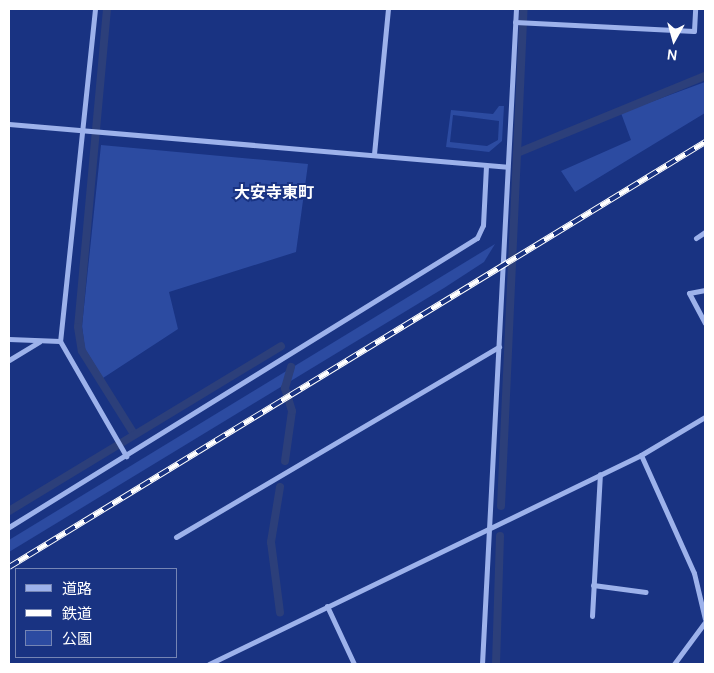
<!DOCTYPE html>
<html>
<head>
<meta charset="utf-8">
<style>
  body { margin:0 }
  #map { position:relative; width:714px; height:673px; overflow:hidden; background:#193382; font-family:Manrope,"Noto Sans JP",sans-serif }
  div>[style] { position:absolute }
  .green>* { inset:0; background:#2c4ba1 }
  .stream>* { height:8px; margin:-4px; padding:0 4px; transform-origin:4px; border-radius:4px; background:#2c3f7a }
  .street>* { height:5px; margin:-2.5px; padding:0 2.5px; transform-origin:2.5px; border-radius:2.5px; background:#9db2eb }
  .rail>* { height:5.5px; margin-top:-2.75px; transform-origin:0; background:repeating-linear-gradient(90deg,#193382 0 11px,#fff 0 22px); box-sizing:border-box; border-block:1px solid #fff }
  span { translate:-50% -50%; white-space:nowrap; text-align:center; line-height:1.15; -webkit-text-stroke:4px #193382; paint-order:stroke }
  .quarter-label { font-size:16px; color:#fff; font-weight:700 }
  .frame { position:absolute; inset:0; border:10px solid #fff; pointer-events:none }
  .legend { position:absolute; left:15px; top:568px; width:162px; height:90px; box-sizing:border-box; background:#193382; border:1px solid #7585b4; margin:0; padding:6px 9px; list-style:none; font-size:15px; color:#fff }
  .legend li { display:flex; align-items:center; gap:10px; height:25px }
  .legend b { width:25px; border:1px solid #7585b4 }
  .north { position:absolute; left:649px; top:15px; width:50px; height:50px; -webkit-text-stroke:4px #193382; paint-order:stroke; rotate:187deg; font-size:14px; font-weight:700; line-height:20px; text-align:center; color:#fff }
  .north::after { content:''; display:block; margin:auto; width:18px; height:22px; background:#fff; clip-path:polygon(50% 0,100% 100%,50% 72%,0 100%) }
</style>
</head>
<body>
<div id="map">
  <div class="green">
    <i style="clip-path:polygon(705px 82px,705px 113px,575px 192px,561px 171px,631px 140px,621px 113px)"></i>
    <i style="clip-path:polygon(evenodd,499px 106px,504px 106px,502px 141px,489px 152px,446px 147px,451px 110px,493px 114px,499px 106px,453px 115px,499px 121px,498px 140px,487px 146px,450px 142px,453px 115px)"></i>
    <i style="clip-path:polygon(101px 145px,308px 164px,296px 252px,169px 292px,178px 329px,103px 378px,85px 349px,82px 326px)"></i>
    <i style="clip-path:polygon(495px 244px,484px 262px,444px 288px,9px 552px,9px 540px)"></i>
  </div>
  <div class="stream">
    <i style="left:107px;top:9px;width:319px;rotate:95.2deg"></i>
    <i style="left:78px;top:327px;width:24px;rotate:81deg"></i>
    <i style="left:82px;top:351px;width:98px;rotate:57.9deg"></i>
    <i style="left:517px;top:153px;width:203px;rotate:-22.3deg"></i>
    <i style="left:285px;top:461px;width:50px;rotate:-82deg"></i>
    <i style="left:292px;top:411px;width:24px;rotate:-107deg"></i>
    <i style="left:285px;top:388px;width:22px;rotate:-74deg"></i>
    <i style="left:280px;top:487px;width:56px;rotate:99.3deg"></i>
    <i style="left:271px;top:542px;width:71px;rotate:82.7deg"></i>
    <i style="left:501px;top:506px;width:498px;rotate:-87.4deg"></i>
    <i style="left:9px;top:511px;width:318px;rotate:-31.2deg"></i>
    <i style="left:496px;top:664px;width:128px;rotate:-88.2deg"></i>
  </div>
  <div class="street">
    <i style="left:95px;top:9px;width:334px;rotate:96deg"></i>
    <i style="left:60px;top:341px;width:133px;rotate:60.1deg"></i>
    <i style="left:515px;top:22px;width:179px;rotate:2.9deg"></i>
    <i style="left:694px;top:31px;width:22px;rotate:-87deg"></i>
    <i style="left:9px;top:124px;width:500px;rotate:4.9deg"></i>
    <i style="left:374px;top:154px;width:146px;rotate:-84.5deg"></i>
    <i style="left:696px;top:238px;width:11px;rotate:-34deg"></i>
    <i style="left:705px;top:290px;width:16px;rotate:169deg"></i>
    <i style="left:689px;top:293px;width:34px;rotate:62deg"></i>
    <i style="left:9px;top:339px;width:51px;rotate:2.2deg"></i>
    <i style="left:9px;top:360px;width:35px;rotate:-31deg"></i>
    <i style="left:641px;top:455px;width:129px;rotate:65.8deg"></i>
    <i style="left:694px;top:573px;width:47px;rotate:76.6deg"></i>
    <i style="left:9px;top:527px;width:550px;rotate:-31.7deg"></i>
    <i style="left:477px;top:238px;width:14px;rotate:-65deg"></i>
    <i style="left:483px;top:225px;width:59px;rotate:-87.1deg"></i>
    <i style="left:176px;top:537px;width:375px;rotate:-30.5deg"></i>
    <i style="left:593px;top:585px;width:53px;rotate:7.5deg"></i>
    <i style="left:327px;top:606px;width:64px;rotate:65deg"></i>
    <i style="left:592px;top:616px;width:142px;rotate:-86.8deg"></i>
    <i style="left:209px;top:664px;width:480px;rotate:-25.8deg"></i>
    <i style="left:641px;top:455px;width:74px;rotate:-30.7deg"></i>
    <i style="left:482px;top:664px;width:656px;rotate:-87.03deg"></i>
    <i style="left:674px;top:664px;width:52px;rotate:-53.6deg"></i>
  </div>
  <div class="rail">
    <i style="left:9px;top:567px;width:816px;rotate:-31.41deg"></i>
  </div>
  <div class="quarter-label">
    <span style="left:274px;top:192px">大安寺東町</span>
  </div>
  <div class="frame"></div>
  <ul class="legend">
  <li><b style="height:6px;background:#9db2eb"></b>道路</li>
  <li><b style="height:6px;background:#fff"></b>鉄道</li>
  <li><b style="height:14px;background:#2c4ba1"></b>公園</li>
  </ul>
  <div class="north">N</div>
</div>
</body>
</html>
